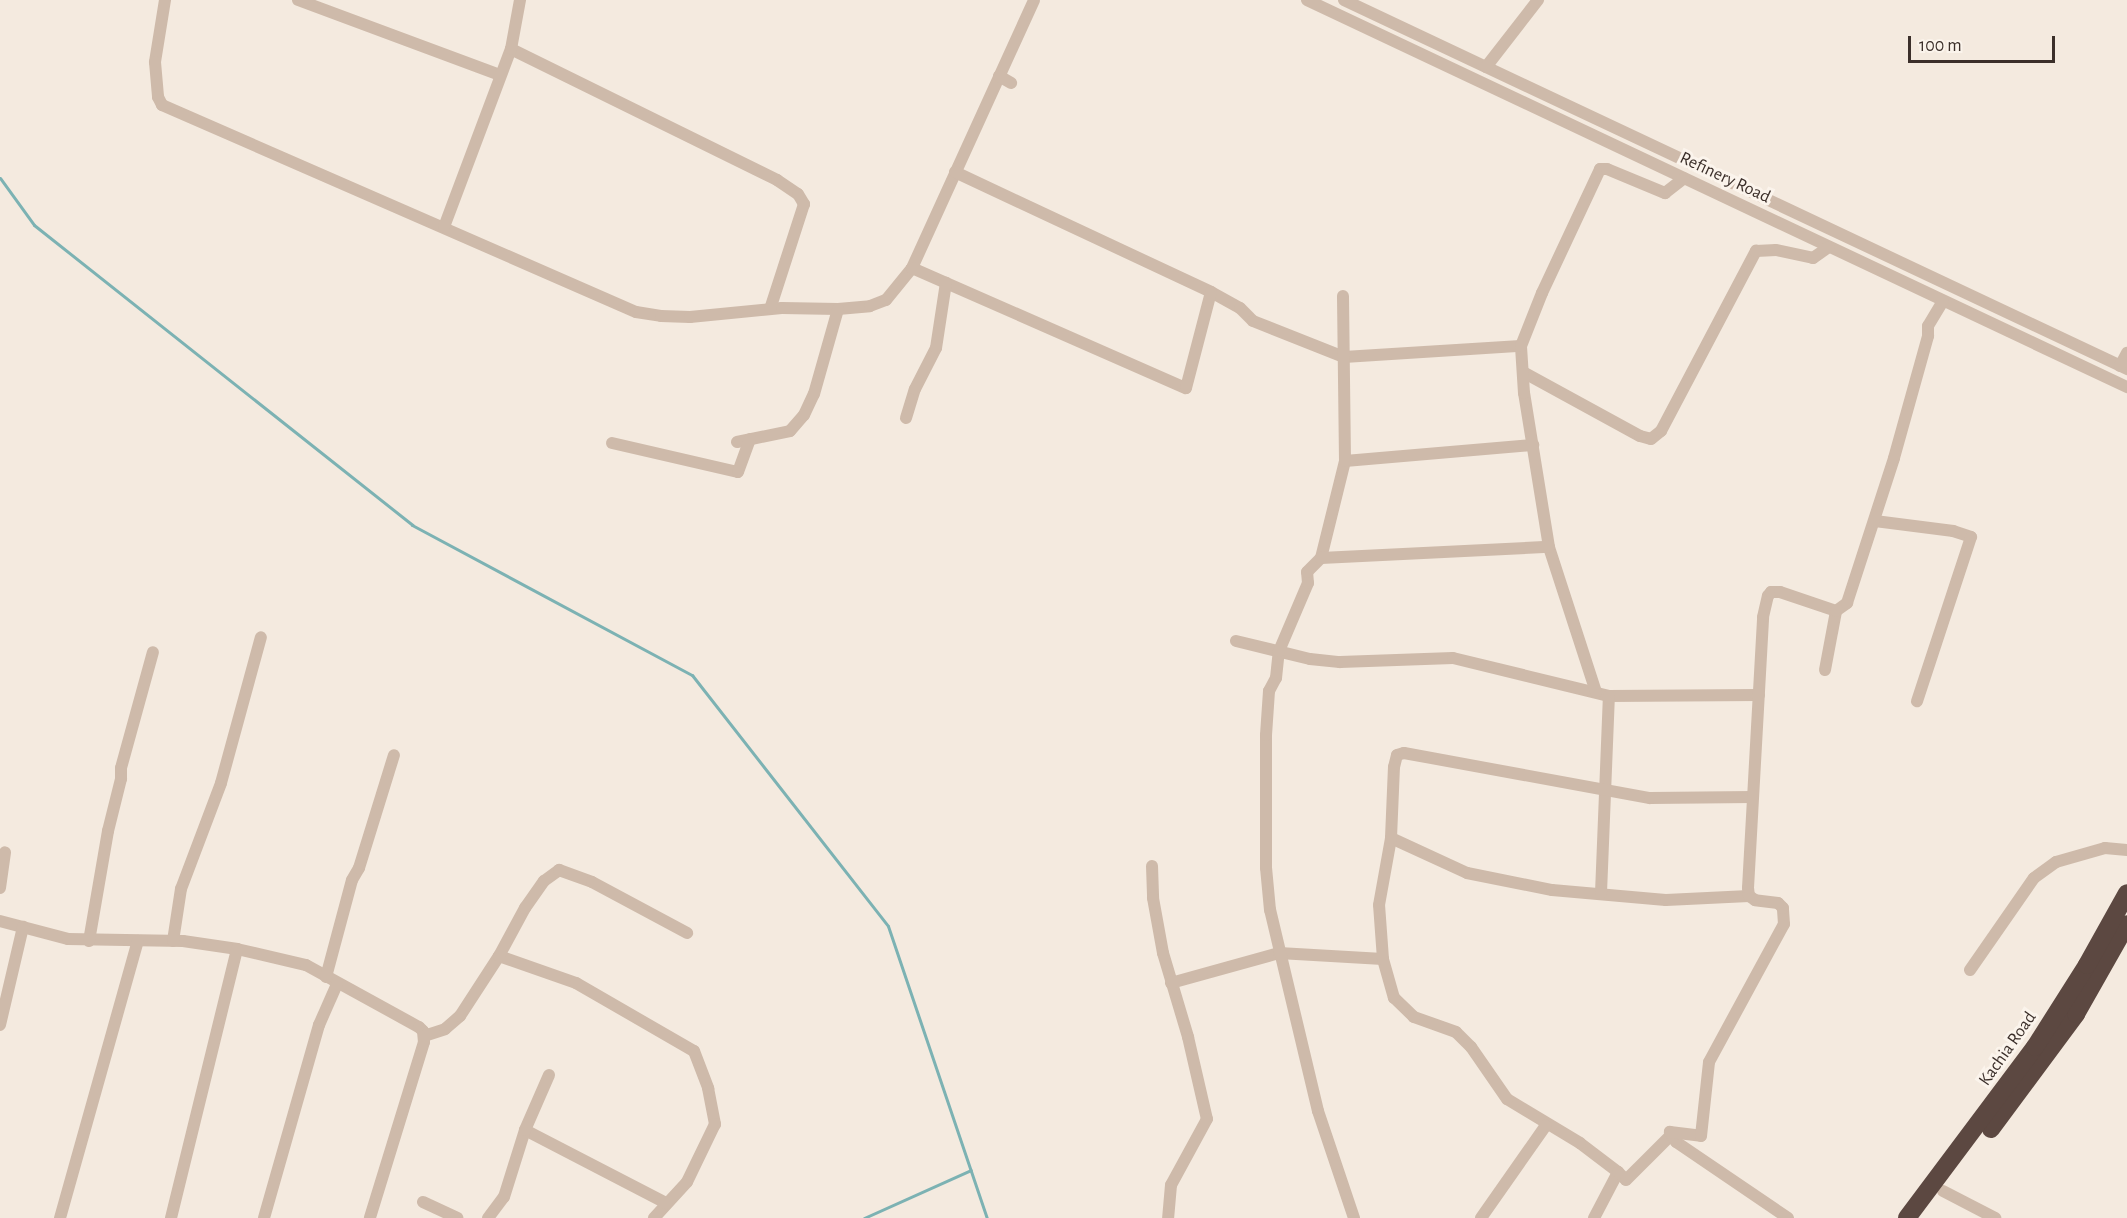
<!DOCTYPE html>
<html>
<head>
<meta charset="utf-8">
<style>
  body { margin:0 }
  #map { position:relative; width:2127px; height:1218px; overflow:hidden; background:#f4eadf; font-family:"Alegreya Sans",sans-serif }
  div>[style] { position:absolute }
  .stream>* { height:3px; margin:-1.5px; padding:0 1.5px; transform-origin:1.5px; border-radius:1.5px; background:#7cb2b3 }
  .minor>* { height:12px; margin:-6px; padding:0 6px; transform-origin:6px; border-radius:6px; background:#cebaaa }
  .highway>* { height:18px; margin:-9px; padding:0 9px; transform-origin:9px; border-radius:9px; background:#5c4841 }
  span { translate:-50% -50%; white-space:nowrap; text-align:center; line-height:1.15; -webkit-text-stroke:6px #fbf4ec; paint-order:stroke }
  .street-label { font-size:18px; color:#3b2f2a }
  .scale { position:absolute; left:1908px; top:36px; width:147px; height:27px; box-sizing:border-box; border:3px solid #3b2f2a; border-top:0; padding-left:8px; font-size:18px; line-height:21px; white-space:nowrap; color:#3b2f2a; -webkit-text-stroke:4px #fbf4ec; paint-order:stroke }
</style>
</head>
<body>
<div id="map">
  <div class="stream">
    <i style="left:0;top:178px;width:58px;rotate:54.1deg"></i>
    <i style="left:34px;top:225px;width:483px;rotate:38.4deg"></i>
    <i style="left:412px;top:525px;width:318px;rotate:28.2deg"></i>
    <i style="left:692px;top:675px;width:318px;rotate:52deg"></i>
    <i style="left:888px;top:926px;width:308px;rotate:71.3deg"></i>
    <i style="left:864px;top:1218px;width:117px;rotate:-24.2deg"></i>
  </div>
  <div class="minor">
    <i style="left:165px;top:0;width:63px;rotate:99.2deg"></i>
    <i style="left:155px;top:62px;width:35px;rotate:85deg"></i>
    <i style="left:158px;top:97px;width:9px;rotate:63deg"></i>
    <i style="left:162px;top:105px;width:517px;rotate:23.59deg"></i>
    <i style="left:636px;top:312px;width:25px;rotate:9deg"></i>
    <i style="left:661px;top:316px;width:29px;rotate:2deg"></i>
    <i style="left:690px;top:317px;width:92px;rotate:-5.6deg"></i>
    <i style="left:782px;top:308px;width:56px;rotate:1deg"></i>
    <i style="left:838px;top:309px;width:32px;rotate:-5deg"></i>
    <i style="left:870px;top:306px;width:17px;rotate:-21deg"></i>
    <i style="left:886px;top:300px;width:41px;rotate:-50.9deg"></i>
    <i style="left:912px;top:268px;width:294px;rotate:-65.5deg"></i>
    <i style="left:298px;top:0;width:215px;rotate:20.4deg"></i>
    <i style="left:1307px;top:0;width:907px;rotate:25.27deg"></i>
    <i style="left:1344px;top:0;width:866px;rotate:25.23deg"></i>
    <i style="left:511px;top:49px;width:297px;rotate:26.2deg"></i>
    <i style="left:777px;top:180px;width:25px;rotate:34deg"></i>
    <i style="left:798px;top:194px;width:12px;rotate:59deg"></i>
    <i style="left:804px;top:204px;width:110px;rotate:107.9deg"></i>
    <i style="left:1486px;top:67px;width:85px;rotate:-52.2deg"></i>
    <i style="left:999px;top:76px;width:14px;rotate:30deg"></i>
    <i style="left:955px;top:172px;width:283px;rotate:25.1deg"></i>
    <i style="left:1211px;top:292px;width:33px;rotate:29deg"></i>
    <i style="left:1240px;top:308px;width:18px;rotate:45deg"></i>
    <i style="left:1253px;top:321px;width:98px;rotate:21.6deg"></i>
    <i style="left:1344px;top:357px;width:177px;rotate:-3.6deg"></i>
    <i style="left:444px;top:227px;width:190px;rotate:-69.4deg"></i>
    <i style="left:511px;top:49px;width:50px;rotate:-79.6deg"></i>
    <i style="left:912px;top:268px;width:299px;rotate:23.7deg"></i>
    <i style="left:1186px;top:388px;width:99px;rotate:-75.4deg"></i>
    <i style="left:2120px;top:366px;width:15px;rotate:-62deg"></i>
    <i style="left:1523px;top:372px;width:133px;rotate:28.7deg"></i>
    <i style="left:1640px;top:436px;width:11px;rotate:15deg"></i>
    <i style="left:1651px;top:439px;width:13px;rotate:-39deg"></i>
    <i style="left:1661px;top:431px;width:204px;rotate:-62.2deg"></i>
    <i style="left:1756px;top:251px;width:20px;rotate:-3deg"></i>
    <i style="left:1776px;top:250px;width:38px;rotate:12deg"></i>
    <i style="left:1813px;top:258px;width:19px;rotate:-35deg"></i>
    <i style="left:906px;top:418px;width:30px;rotate:-73deg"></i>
    <i style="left:915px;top:389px;width:46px;rotate:-62.9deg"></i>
    <i style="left:936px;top:348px;width:66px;rotate:-81.3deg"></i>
    <i style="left:737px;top:442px;width:54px;rotate:-11.7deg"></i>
    <i style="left:790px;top:431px;width:21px;rotate:-49deg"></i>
    <i style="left:804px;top:415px;width:23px;rotate:-65deg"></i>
    <i style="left:814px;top:394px;width:88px;rotate:-74.2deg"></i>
    <i style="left:612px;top:443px;width:129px;rotate:13deg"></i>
    <i style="left:738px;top:472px;width:35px;rotate:-70deg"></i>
    <i style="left:1345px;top:461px;width:189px;rotate:-4.9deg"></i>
    <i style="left:1875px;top:521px;width:79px;rotate:7.3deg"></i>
    <i style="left:1953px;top:531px;width:19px;rotate:18deg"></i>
    <i style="left:1971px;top:537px;width:173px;rotate:108.2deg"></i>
    <i style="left:1321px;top:558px;width:100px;rotate:-76.1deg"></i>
    <i style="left:1345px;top:461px;width:165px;rotate:-90.7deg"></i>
    <i style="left:1236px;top:641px;width:76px;rotate:13.7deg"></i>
    <i style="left:1310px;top:659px;width:30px;rotate:6deg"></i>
    <i style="left:1340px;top:662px;width:113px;rotate:-2deg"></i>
    <i style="left:1453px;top:658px;width:161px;rotate:13.7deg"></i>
    <i style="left:1609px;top:696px;width:150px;rotate:-0.4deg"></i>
    <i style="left:1825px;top:670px;width:60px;rotate:-79.4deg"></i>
    <i style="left:1596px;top:692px;width:152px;rotate:-108deg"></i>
    <i style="left:1549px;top:547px;width:156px;rotate:-99.2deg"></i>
    <i style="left:1524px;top:393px;width:47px;rotate:-93.7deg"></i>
    <i style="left:1521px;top:346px;width:57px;rotate:-68.4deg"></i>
    <i style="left:1542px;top:293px;width:137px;rotate:-64.9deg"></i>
    <i style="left:1600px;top:169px;width:7px"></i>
    <i style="left:1607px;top:169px;width:63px;rotate:22.5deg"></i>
    <i style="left:1665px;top:193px;width:24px;rotate:-38deg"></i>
    <i style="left:1391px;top:838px;width:84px;rotate:24.7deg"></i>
    <i style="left:1467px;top:873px;width:87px;rotate:11.3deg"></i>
    <i style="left:1552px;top:890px;width:114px;rotate:5deg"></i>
    <i style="left:1666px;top:900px;width:83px;rotate:-2.8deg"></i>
    <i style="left:1152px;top:866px;width:32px;rotate:88deg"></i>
    <i style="left:1153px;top:898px;width:56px;rotate:79.7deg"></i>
    <i style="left:1163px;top:953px;width:88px;rotate:73.4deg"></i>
    <i style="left:1188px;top:1037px;width:84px;rotate:77deg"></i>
    <i style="left:1207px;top:1119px;width:75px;rotate:118.6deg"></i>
    <i style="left:1171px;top:1185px;width:33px;rotate:95deg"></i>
    <i style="left:0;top:888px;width:36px;rotate:-82deg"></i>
    <i style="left:1601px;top:893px;width:197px;rotate:-87.7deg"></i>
    <i style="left:0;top:921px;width:70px;rotate:14.8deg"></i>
    <i style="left:68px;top:939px;width:115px;rotate:1deg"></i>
    <i style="left:183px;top:941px;width:55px;rotate:8.4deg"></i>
    <i style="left:237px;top:949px;width:71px;rotate:13.1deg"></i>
    <i style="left:306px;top:965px;width:129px;rotate:28.8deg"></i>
    <i style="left:419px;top:1027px;width:6px;rotate:45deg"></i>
    <i style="left:423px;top:1031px;width:11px;rotate:85deg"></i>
    <i style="left:424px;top:1042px;width:184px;rotate:107.1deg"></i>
    <i style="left:89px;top:941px;width:112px;rotate:-80.2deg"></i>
    <i style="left:108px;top:831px;width:54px;rotate:-76deg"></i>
    <i style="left:121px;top:779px;width:11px;rotate:-90deg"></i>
    <i style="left:121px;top:768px;width:120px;rotate:-74.6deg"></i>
    <i style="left:173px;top:941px;width:53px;rotate:-81.3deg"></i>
    <i style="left:181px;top:889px;width:113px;rotate:-69.3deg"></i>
    <i style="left:221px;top:783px;width:151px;rotate:-74.7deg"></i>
    <i style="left:499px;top:956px;width:82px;rotate:19.3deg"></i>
    <i style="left:576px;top:983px;width:136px;rotate:30deg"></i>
    <i style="left:694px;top:1051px;width:40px;rotate:69deg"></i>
    <i style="left:708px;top:1088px;width:37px;rotate:79deg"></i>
    <i style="left:715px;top:1124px;width:64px;rotate:115.8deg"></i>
    <i style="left:687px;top:1182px;width:49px;rotate:132.5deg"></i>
    <i style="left:1970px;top:970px;width:112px;rotate:-55.2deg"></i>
    <i style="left:2034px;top:878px;width:27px;rotate:-36deg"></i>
    <i style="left:2056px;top:862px;width:51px;rotate:-15.9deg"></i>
    <i style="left:2105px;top:848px;width:22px;rotate:5deg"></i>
    <i style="left:326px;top:977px;width:100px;rotate:-75deg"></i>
    <i style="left:352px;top:880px;width:14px;rotate:-60deg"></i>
    <i style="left:359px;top:868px;width:118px;rotate:-72.8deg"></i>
    <i style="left:1171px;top:983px;width:112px;rotate:-15.5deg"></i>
    <i style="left:1279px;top:953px;width:104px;rotate:3.3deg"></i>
    <i style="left:0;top:1025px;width:101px;rotate:-76.8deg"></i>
    <i style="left:424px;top:1036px;width:22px;rotate:-18deg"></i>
    <i style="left:445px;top:1029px;width:20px;rotate:-41deg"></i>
    <i style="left:460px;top:1016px;width:72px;rotate:-57deg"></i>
    <i style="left:499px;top:956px;width:55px;rotate:-61.6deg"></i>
    <i style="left:525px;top:908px;width:33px;rotate:-55deg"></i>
    <i style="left:544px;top:881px;width:19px;rotate:-36deg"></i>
    <i style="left:559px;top:870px;width:35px;rotate:20deg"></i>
    <i style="left:592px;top:882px;width:108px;rotate:28.2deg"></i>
    <i style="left:525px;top:1130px;width:159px;rotate:27.4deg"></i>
    <i style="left:1618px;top:1172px;width:48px;rotate:-142.7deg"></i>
    <i style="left:1580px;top:1143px;width:85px;rotate:-148.9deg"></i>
    <i style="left:1507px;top:1099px;width:63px;rotate:-124.7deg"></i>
    <i style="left:1471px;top:1047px;width:21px;rotate:-135deg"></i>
    <i style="left:1456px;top:1032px;width:45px;rotate:-160.3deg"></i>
    <i style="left:1414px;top:1017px;width:28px;rotate:-136deg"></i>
    <i style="left:1394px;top:998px;width:41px;rotate:-105.8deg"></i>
    <i style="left:1383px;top:959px;width:54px;rotate:-94.2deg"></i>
    <i style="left:1379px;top:905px;width:68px;rotate:-79.8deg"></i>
    <i style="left:1391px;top:838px;width:71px;rotate:-87.6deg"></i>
    <i style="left:1394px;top:767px;width:12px;rotate:-76deg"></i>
    <i style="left:1397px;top:755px;width:7px;rotate:-16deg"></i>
    <i style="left:1404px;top:753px;width:250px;rotate:10.4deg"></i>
    <i style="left:1650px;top:798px;width:103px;rotate:-0.6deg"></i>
    <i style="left:1943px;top:1191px;width:59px;rotate:27.4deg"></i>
    <i style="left:423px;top:1202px;width:38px;rotate:25deg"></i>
    <i style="left:60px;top:1218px;width:288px;rotate:-74.3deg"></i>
    <i style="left:171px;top:1218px;width:277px;rotate:-76.2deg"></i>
    <i style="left:264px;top:1218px;width:201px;rotate:-74.1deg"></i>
    <i style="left:319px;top:1025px;width:45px;rotate:-66.3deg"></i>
    <i style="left:488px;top:1218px;width:26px;rotate:-53deg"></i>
    <i style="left:504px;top:1197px;width:70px;rotate:-72.6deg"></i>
    <i style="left:525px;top:1130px;width:60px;rotate:-66.4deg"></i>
    <i style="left:1354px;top:1218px;width:113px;rotate:-108.6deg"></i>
    <i style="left:1318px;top:1111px;width:207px;rotate:-103.4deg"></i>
    <i style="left:1270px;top:910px;width:42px;rotate:-95.4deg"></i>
    <i style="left:1266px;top:868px;width:133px;rotate:-90deg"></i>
    <i style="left:1266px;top:735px;width:44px;rotate:-86.1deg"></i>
    <i style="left:1269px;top:691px;width:15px;rotate:-62deg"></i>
    <i style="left:1276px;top:678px;width:27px;rotate:-84deg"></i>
    <i style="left:1279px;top:651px;width:74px;rotate:-66.9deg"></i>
    <i style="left:1308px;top:583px;width:11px;rotate:-95deg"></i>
    <i style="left:1307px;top:572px;width:20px;rotate:-45deg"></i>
    <i style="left:1321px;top:558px;width:228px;rotate:-2.8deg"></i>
    <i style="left:1481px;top:1218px;width:113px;rotate:-55deg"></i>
    <i style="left:1594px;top:1218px;width:52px;rotate:-62.4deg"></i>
    <i style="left:1618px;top:1172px;width:11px;rotate:45deg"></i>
    <i style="left:1626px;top:1180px;width:62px;rotate:-45deg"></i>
    <i style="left:1788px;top:1218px;width:135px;rotate:-145.8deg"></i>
    <i style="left:1676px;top:1142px;width:12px;rotate:-121deg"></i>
    <i style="left:1670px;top:1132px;width:31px;rotate:7deg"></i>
    <i style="left:1701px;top:1136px;width:74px;rotate:-83.8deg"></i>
    <i style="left:1709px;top:1062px;width:157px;rotate:-61.5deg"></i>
    <i style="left:1784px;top:924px;width:16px;rotate:-94deg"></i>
    <i style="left:1783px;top:908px;width:7px;rotate:-135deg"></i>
    <i style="left:1778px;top:903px;width:23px;rotate:-173deg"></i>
    <i style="left:1755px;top:900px;width:7px;rotate:-146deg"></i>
    <i style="left:1749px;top:896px;width:8px;rotate:-97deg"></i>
    <i style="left:1748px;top:888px;width:271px;rotate:-86.8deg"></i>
    <i style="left:1763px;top:617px;width:22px;rotate:-77deg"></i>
    <i style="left:1768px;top:596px;width:5px;rotate:-53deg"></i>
    <i style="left:1771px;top:592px;width:9px"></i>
    <i style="left:1780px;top:592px;width:59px;rotate:18.7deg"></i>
    <i style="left:1836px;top:611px;width:14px;rotate:-36deg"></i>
    <i style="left:1847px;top:603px;width:152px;rotate:-72deg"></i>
    <i style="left:1894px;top:458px;width:127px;rotate:-74.4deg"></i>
    <i style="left:1928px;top:336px;width:10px;rotate:-90deg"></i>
    <i style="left:1928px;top:326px;width:29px;rotate:-59deg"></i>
  </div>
  <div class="highway">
    <i style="left:1991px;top:1129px;width:143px;rotate:-53.5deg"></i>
    <i style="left:2076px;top:1014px;width:103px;rotate:-60.5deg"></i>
    <i style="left:1907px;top:1218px;width:214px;rotate:-53.2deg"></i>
    <i style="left:2035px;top:1047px;width:97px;rotate:-57.6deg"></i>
    <i style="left:2087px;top:965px;width:82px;rotate:-60.9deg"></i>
  </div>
  <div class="street-label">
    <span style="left:1725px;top:178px;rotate:25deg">Refinery Road</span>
    <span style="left:2008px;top:1049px;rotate:-55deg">Kachia Road</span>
  </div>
  <div class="scale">100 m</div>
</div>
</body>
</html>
